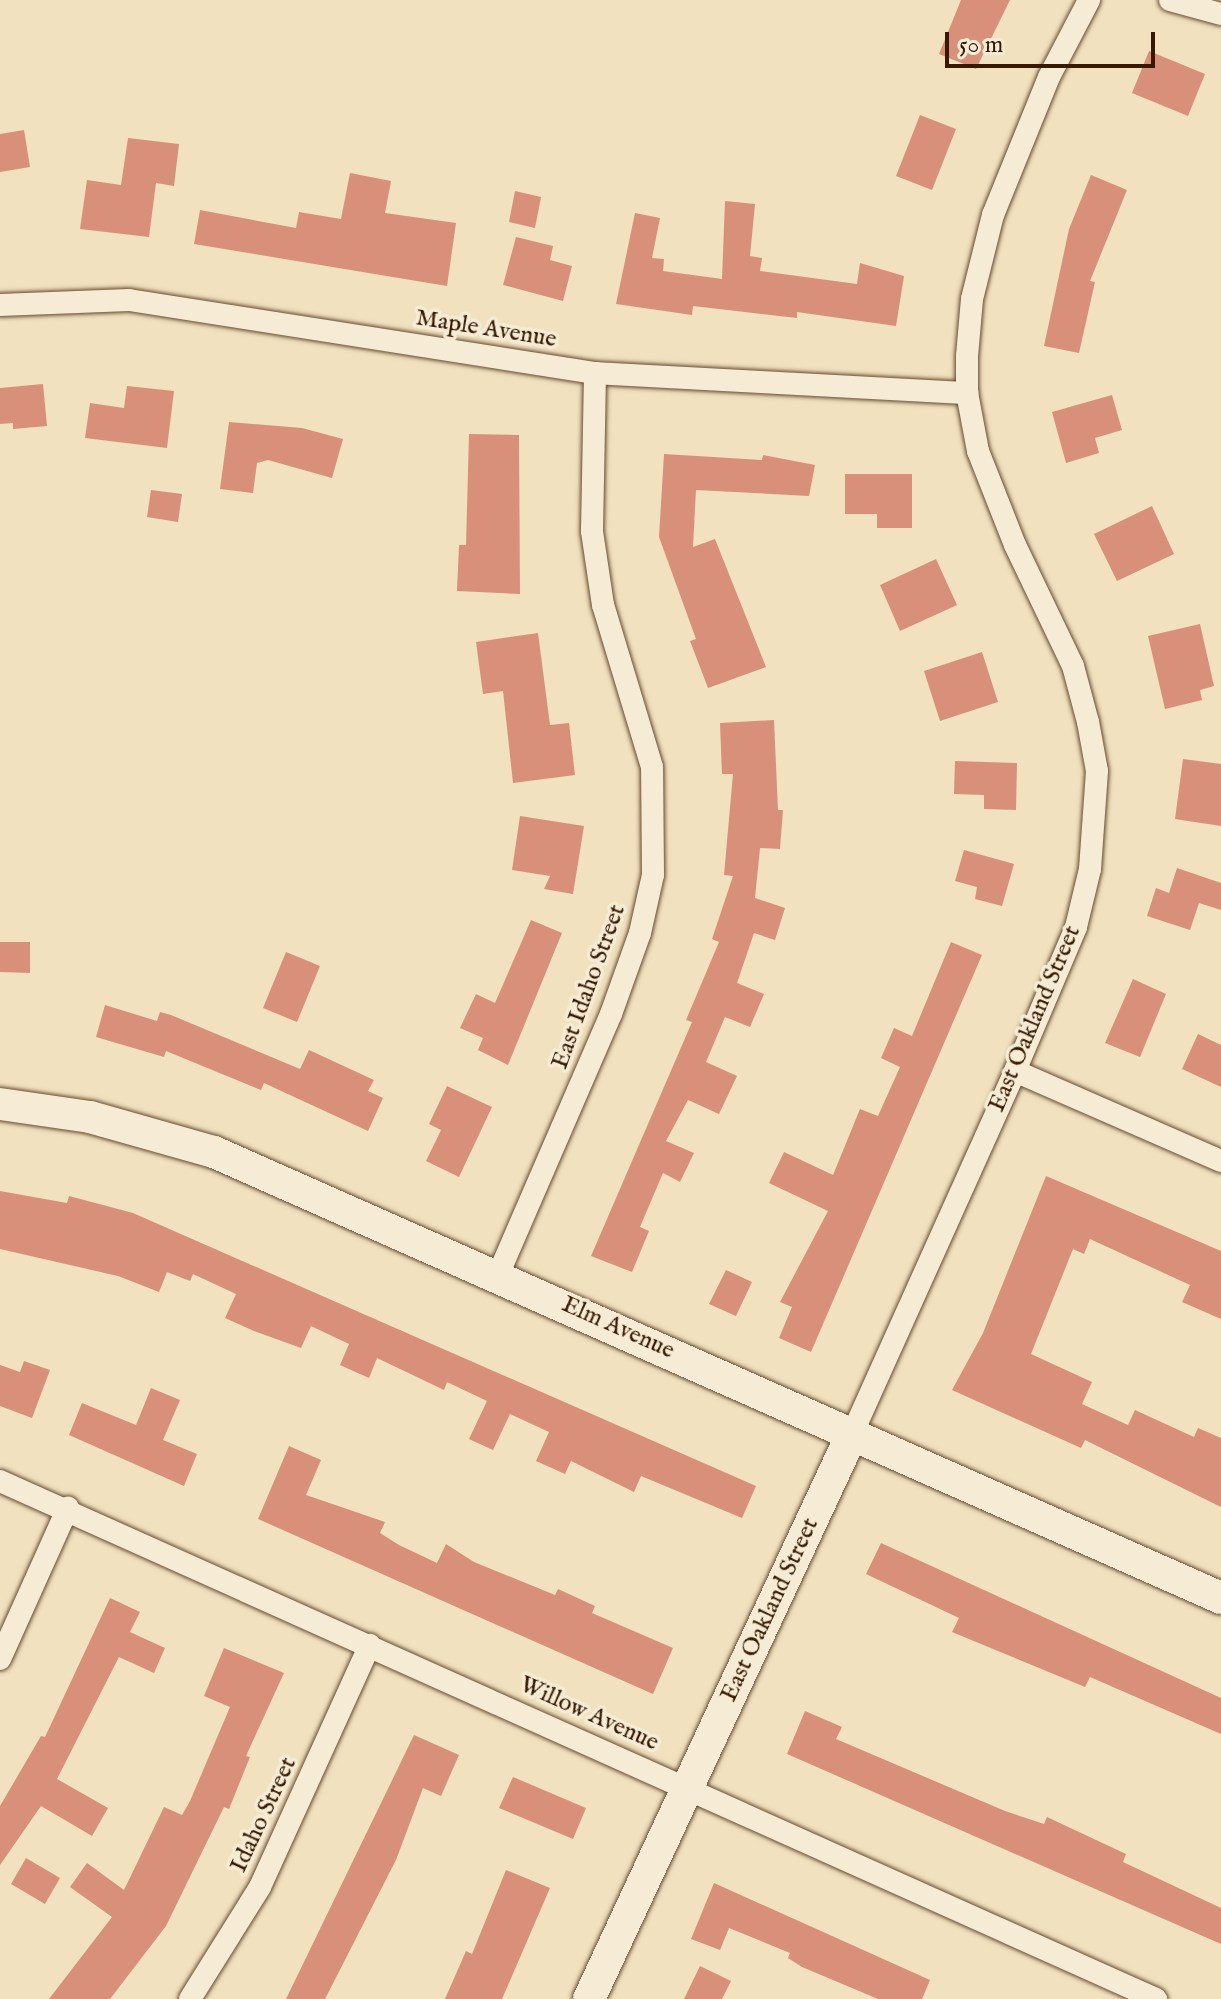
<!DOCTYPE html>
<html>
<head>
<meta charset="utf-8">
<style>
  body { margin:0 }
  #map { position:relative; width:1221px; height:1999px; overflow:hidden; background:#f1e1bf; font-family:"IM FELL English",serif }
  div>[style] { position:absolute }
  .building>* { inset:0; background:#d8907a }
  .roads { filter:drop-shadow(0 0 2px #664b30) drop-shadow(0 0 2px #664b30) }
  .street>* { height:22px; margin:-11px; padding:0 11px; transform-origin:11px; border-radius:11px; background:#f6ecd5 }
  .secondary>* { height:32px; margin:-16px; padding:0 16px; transform-origin:16px; border-radius:16px; background:#f6ecd5 }
  span { translate:-50% -50%; white-space:nowrap; text-align:center; line-height:1.15; -webkit-text-stroke:7px #f6ecd5; paint-order:stroke }
  .street-label { font-size:24px; color:#371901 }
  .scale { position:absolute; left:945px; top:32px; width:210px; height:36px; box-sizing:border-box; border:4px solid #371901; border-top:0; padding-left:10px; font-size:24px; line-height:28px; white-space:nowrap; color:#371901; -webkit-text-stroke:6px #f6ecd5; paint-order:stroke }
</style>
</head>
<body>
<div id="map">
  <div class="building">
    <i style="clip-path:polygon(961px 0,1010px 0,976px 69px,939px 54px)"></i>
    <i style="clip-path:polygon(1149px 51px,1205px 74px,1188px 116px,1132px 93px)"></i>
    <i style="clip-path:polygon(920px 115px,956px 129px,932px 190px,896px 176px)"></i>
    <i style="clip-path:polygon(24px 130px,30px 167px,0 172px,0 134px)"></i>
    <i style="clip-path:polygon(128px 138px,179px 144px,174px 186px,156px 183px,149px 237px,80px 229px,87px 180px,121px 185px)"></i>
    <i style="clip-path:polygon(350px 173px,391px 181px,385px 213px,456px 223px,447px 286px,194px 244px,200px 210px,296px 228px,299px 212px,341px 219px)"></i>
    <i style="clip-path:polygon(1091px 175px,1127px 190px,1090px 281px,1095px 282px,1079px 353px,1044px 346px,1069px 229px)"></i>
    <i style="clip-path:polygon(515px 191px,541px 197px,535px 228px,509px 222px)"></i>
    <i style="clip-path:polygon(725px 201px,755px 204px,750px 256px,762px 258px,760px 271px,857px 284px,860px 263px,904px 276px,896px 326px,797px 312px,797px 318px,693px 306px,692px 315px,616px 304px,635px 213px,660px 218px,652px 258px,664px 259px,663px 271px,722px 279px)"></i>
    <i style="clip-path:polygon(516px 237px,553px 246px,550px 260px,572px 266px,563px 301px,503px 285px)"></i>
    <i style="clip-path:polygon(43px 384px,47px 426px,13px 429px,13px 423px,0 424px,0 388px)"></i>
    <i style="clip-path:polygon(127px 386px,174px 391px,167px 448px,85px 438px,90px 403px,124px 408px)"></i>
    <i style="clip-path:polygon(1112px 395px,1122px 430px,1095px 438px,1099px 453px,1066px 463px,1052px 412px)"></i>
    <i style="clip-path:polygon(229px 422px,302px 428px,343px 439px,332px 478px,268px 460px,257px 463px,253px 493px,220px 489px)"></i>
    <i style="clip-path:polygon(469px 434px,519px 435px,520px 594px,457px 591px,459px 545px,466px 545px)"></i>
    <i style="clip-path:polygon(664px 454px,762px 460px,763px 455px,815px 465px,809px 496px,696px 490px,693px 547px,715px 539px,766px 667px,708px 688px,690px 641px,696px 639px,659px 537px)"></i>
    <i style="clip-path:polygon(845px 474px,912px 474px,912px 528px,877px 528px,877px 514px,845px 514px)"></i>
    <i style="clip-path:polygon(151px 490px,182px 494px,178px 522px,147px 517px)"></i>
    <i style="clip-path:polygon(1152px 506px,1174px 554px,1117px 581px,1094px 534px)"></i>
    <i style="clip-path:polygon(936px 559px,957px 605px,900px 631px,880px 585px)"></i>
    <i style="clip-path:polygon(1200px 624px,1214px 686px,1200px 690px,1202px 700px,1165px 709px,1148px 636px)"></i>
    <i style="clip-path:polygon(538px 633px,550px 725px,569px 723px,575px 775px,513px 783px,503px 691px,483px 694px,476px 642px)"></i>
    <i style="clip-path:polygon(982px 652px,998px 702px,940px 721px,924px 671px)"></i>
    <i style="clip-path:polygon(774px 720px,778px 810px,783px 810px,780px 849px,760px 848px,755px 898px,785px 908px,775px 940px,754px 933px,737px 983px,764px 994px,750px 1027px,725px 1017px,706px 1062px,737px 1076px,719px 1114px,688px 1100px,666px 1141px,694px 1153px,680px 1182px,663px 1173px,640px 1227px,649px 1231px,632px 1272px,591px 1256px,692px 1022px,686px 1020px,719px 942px,712px 939px,733px 876px,724px 875px,733px 774px,722px 774px,720px 723px)"></i>
    <i style="clip-path:polygon(1183px 759px,1221px 764px,1221px 826px,1175px 819px)"></i>
    <i style="clip-path:polygon(955px 761px,1017px 763px,1016px 810px,984px 809px,984px 795px,954px 794px)"></i>
    <i style="clip-path:polygon(520px 816px,584px 826px,573px 894px,544px 889px,550px 876px,512px 870px)"></i>
    <i style="clip-path:polygon(964px 850px,1014px 864px,1002px 906px,975px 899px,977px 887px,955px 881px)"></i>
    <i style="clip-path:polygon(1177px 868px,1221px 883px,1221px 910px,1199px 903px,1190px 930px,1147px 916px,1156px 888px,1169px 893px)"></i>
    <i style="clip-path:polygon(531px 920px,562px 933px,508px 1065px,478px 1050px,483px 1038px,460px 1028px,476px 994px,495px 1003px)"></i>
    <i style="clip-path:polygon(0 942px,30px 942px,30px 973px,0 972px)"></i>
    <i style="clip-path:polygon(951px 942px,982px 955px,811px 1352px,779px 1338px,792px 1307px,780px 1302px,828px 1211px,769px 1183px,784px 1152px,833px 1175px,860px 1109px,878px 1116px,900px 1067px,881px 1058px,894px 1028px,912px 1036px)"></i>
    <i style="clip-path:polygon(286px 952px,320px 966px,297px 1022px,263px 1008px)"></i>
    <i style="clip-path:polygon(1133px 979px,1166px 994px,1140px 1057px,1105px 1043px)"></i>
    <i style="clip-path:polygon(105px 1005px,157px 1021px,160px 1012px,171px 1015px,300px 1069px,309px 1050px,374px 1080px,368px 1091px,383px 1098px,368px 1131px,264px 1083px,261px 1090px,166px 1051px,164px 1057px,96px 1037px)"></i>
    <i style="clip-path:polygon(1198px 1034px,1221px 1045px,1221px 1087px,1182px 1069px)"></i>
    <i style="clip-path:polygon(447px 1086px,492px 1107px,459px 1177px,426px 1161px,441px 1130px,429px 1124px)"></i>
    <i style="clip-path:polygon(1046px 1176px,1221px 1251px,1221px 1319px,1182px 1302px,1190px 1285px,1090px 1239px,1084px 1254px,1073px 1249px,1031px 1354px,1092px 1382px,1082px 1404px,1128px 1425px,1135px 1410px,1194px 1437px,1198px 1428px,1221px 1438px,1221px 1507px,1085px 1440px,1081px 1448px,952px 1390px,983px 1333px)"></i>
    <i style="clip-path:polygon(0 1191px,67px 1203px,69px 1196px,133px 1213px,756px 1486px,742px 1518px,641px 1476px,634px 1492px,571px 1461px,565px 1474px,536px 1461px,549px 1432px,510px 1414px,493px 1450px,469px 1439px,487px 1401px,447px 1382px,444px 1390px,377px 1358px,369px 1378px,340px 1365px,349px 1344px,311px 1326px,301px 1348px,254px 1331px,225px 1318px,236px 1294px,193px 1274px,190px 1281px,167px 1272px,159px 1292px,118px 1276px,0 1249px)"></i>
    <i style="clip-path:polygon(726px 1270px,752px 1282px,736px 1316px,709px 1304px)"></i>
    <i style="clip-path:polygon(24px 1361px,50px 1370px,32px 1418px,0 1406px,0 1365px,20px 1372px)"></i>
    <i style="clip-path:polygon(151px 1388px,180px 1400px,163px 1440px,197px 1454px,184px 1486px,69px 1435px,82px 1403px,136px 1425px)"></i>
    <i style="clip-path:polygon(289px 1446px,321px 1460px,306px 1495px,385px 1522px,380px 1533px,399px 1545px,437px 1563px,446px 1544px,474px 1562px,555px 1595px,558px 1589px,595px 1606px,592px 1613px,673px 1648px,653px 1694px,258px 1519px)"></i>
    <i style="clip-path:polygon(881px 1543px,1221px 1698px,1221px 1734px,1090px 1677px,1085px 1687px,952px 1632px,959px 1618px,866px 1574px)"></i>
    <i style="clip-path:polygon(110px 1598px,140px 1612px,130px 1632px,165px 1648px,154px 1673px,119px 1657px,57px 1779px,108px 1808px,92px 1836px,41px 1806px,0 1865px,0 1806px,41px 1736px,45px 1737px)"></i>
    <i style="clip-path:polygon(224px 1648px,284px 1673px,246px 1756px,250px 1757px,229px 1809px,224px 1807px,166px 1926px,110px 1999px,49px 1999px,112px 1917px,70px 1887px,87px 1863px,124px 1890px,164px 1807px,182px 1815px,190px 1801px,230px 1707px,204px 1696px)"></i>
    <i style="clip-path:polygon(805px 1711px,842px 1727px,836px 1739px,1005px 1811px,1044px 1824px,1047px 1817px,1126px 1854px,1123px 1862px,1221px 1908px,1221px 1944px,787px 1754px)"></i>
    <i style="clip-path:polygon(414px 1735px,459px 1755px,441px 1796px,423px 1788px,396px 1860px,325px 1999px,286px 1999px)"></i>
    <i style="clip-path:polygon(513px 1777px,586px 1808px,573px 1839px,499px 1808px)"></i>
    <i style="clip-path:polygon(26px 1858px,60px 1878px,45px 1904px,11px 1884px)"></i>
    <i style="clip-path:polygon(506px 1870px,550px 1888px,502px 1999px,445px 1999px,466px 1951px,472px 1954px)"></i>
    <i style="clip-path:polygon(714px 1883px,930px 1980px,922px 1999px,878px 1999px,802px 1967px,788px 1958px,790px 1953px,729px 1928px,720px 1950px,691px 1939px)"></i>
    <i style="clip-path:polygon(700px 1966px,731px 1981px,722px 1999px,684px 1999px)"></i>
  </div>
  <div class="roads">
    <div class="street">
      <i style="left:1170px;top:0;width:53px;rotate:15.4deg"></i>
      <i style="left:0;top:305px;width:129px;rotate:-2.2deg"></i>
      <i style="left:129px;top:300px;width:472px;rotate:8.9deg"></i>
      <i style="left:595px;top:373px;width:373px;rotate:3.1deg"></i>
      <i style="left:1015px;top:1071px;width:225px;rotate:23.6deg"></i>
      <i style="left:498px;top:1275px;width:284px;rotate:-66.6deg"></i>
      <i style="left:611px;top:1014px;width:86px;rotate:-70.3deg"></i>
      <i style="left:640px;top:933px;width:59px;rotate:-77.4deg"></i>
      <i style="left:653px;top:875px;width:108px;rotate:-90.5deg"></i>
      <i style="left:652px;top:767px;width:169px;rotate:-106.8deg"></i>
      <i style="left:603px;top:605px;width:75px;rotate:-98.5deg"></i>
      <i style="left:592px;top:531px;width:158px;rotate:-88.9deg"></i>
      <i style="left:853px;top:1432px;width:396px;rotate:-65.8deg"></i>
      <i style="left:1015px;top:1071px;width:156px;rotate:-67deg"></i>
      <i style="left:1076px;top:927px;width:60px;rotate:-76.4deg"></i>
      <i style="left:1090px;top:869px;width:98px;rotate:-85.9deg"></i>
      <i style="left:1097px;top:771px;width:50px;rotate:-100.4deg"></i>
      <i style="left:1088px;top:722px;width:58px;rotate:-105deg"></i>
      <i style="left:1073px;top:666px;width:134px;rotate:-115.6deg"></i>
      <i style="left:1015px;top:545px;width:101px;rotate:-111.5deg"></i>
      <i style="left:978px;top:451px;width:59px;rotate:-100.7deg"></i>
      <i style="left:967px;top:393px;width:37px;rotate:-90deg"></i>
      <i style="left:967px;top:356px;width:57px;rotate:-85deg"></i>
      <i style="left:972px;top:299px;width:87px;rotate:-76deg"></i>
      <i style="left:993px;top:215px;width:149px;rotate:-67.9deg"></i>
      <i style="left:1049px;top:77px;width:87px;rotate:-62.5deg"></i>
      <i style="left:0;top:1481px;width:1267px;rotate:24.14deg"></i>
      <i style="left:0;top:1659px;width:166px;rotate:-65.8deg"></i>
      <i style="left:190px;top:1999px;width:132px;rotate:-58deg"></i>
      <i style="left:260px;top:1887px;width:266px;rotate:-65.6deg"></i>
    </div>
    <div class="secondary">
      <i style="left:0;top:1104px;width:91px;rotate:8.2deg"></i>
      <i style="left:90px;top:1117px;width:129px;rotate:15.8deg"></i>
      <i style="left:214px;top:1152px;width:1101px;rotate:23.89deg"></i>
      <i style="left:589px;top:1999px;width:625px;rotate:-65.03deg"></i>
    </div>
  </div>
  <div class="street-label">
    <span style="left:486px;top:329px;rotate:9deg">Maple Avenue</span>
    <span style="left:589px;top:987px;rotate:-70deg">East Idaho Street</span>
    <span style="left:1035px;top:1019px;rotate:-67deg">East Oakland Street</span>
    <span style="left:618px;top:1328px;rotate:24deg">Elm Avenue</span>
    <span style="left:770px;top:1610px;rotate:-65deg">East Oakland Street</span>
    <span style="left:589px;top:1714px;rotate:24deg">Willow Avenue</span>
    <span style="left:264px;top:1815px;rotate:-65deg">Idaho Street</span>
  </div>
  <div class="scale">50 m</div>
</div>
</body>
</html>
